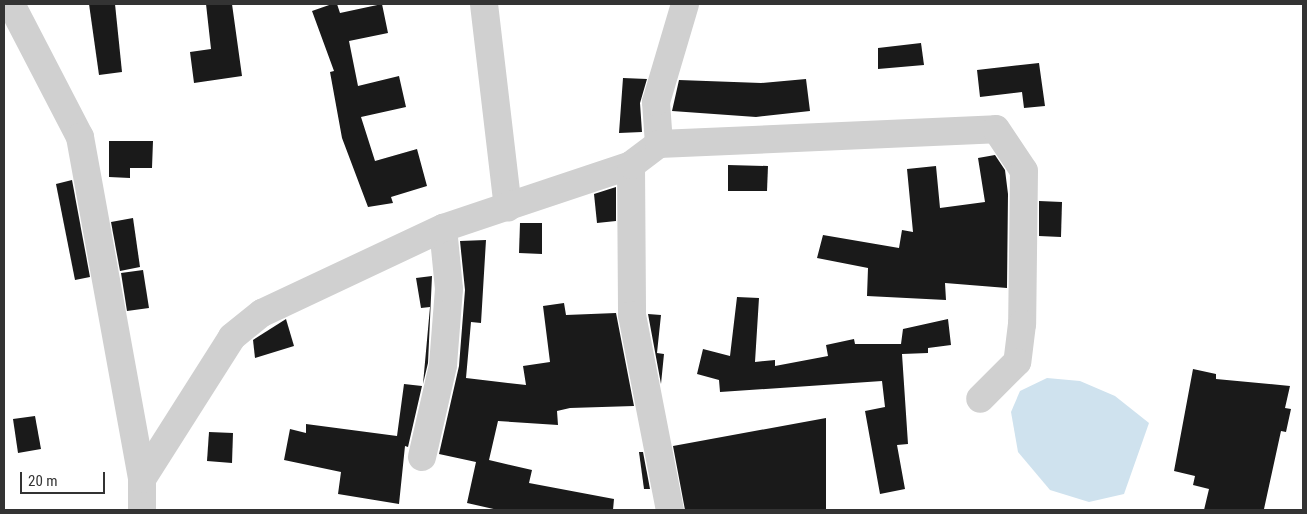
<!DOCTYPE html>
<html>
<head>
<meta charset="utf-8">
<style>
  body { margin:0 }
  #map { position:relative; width:1307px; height:514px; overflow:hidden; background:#fff; font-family:"Roboto Condensed",sans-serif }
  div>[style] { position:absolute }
  .water>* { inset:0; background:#cfe2ee }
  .building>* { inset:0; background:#1a1a1a }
  .minor>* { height:28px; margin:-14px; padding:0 14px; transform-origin:14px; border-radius:14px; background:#d0d0d0 }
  span { translate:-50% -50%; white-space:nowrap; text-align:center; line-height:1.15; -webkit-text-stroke:5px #fff; paint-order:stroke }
  .frame { position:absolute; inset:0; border:5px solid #333; pointer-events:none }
  .scale { position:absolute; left:20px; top:472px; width:85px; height:22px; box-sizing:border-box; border:2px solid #333; border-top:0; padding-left:6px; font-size:15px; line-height:18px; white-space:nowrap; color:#333; -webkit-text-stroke:4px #fff; paint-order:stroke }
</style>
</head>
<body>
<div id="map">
  <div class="water">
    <i style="clip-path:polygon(1047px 378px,1080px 381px,1115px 396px,1149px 423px,1124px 494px,1089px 502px,1050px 490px,1018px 452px,1011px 412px,1020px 391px)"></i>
  </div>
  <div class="building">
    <i style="clip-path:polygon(89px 4px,115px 4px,122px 72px,99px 75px)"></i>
    <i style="clip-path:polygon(206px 4px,232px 4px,242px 76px,194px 83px,190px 52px,211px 49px)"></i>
    <i style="clip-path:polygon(332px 4px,337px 4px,340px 13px,382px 4px,388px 33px,349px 41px,358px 86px,399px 76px,406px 107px,361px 117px,375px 161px,417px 149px,427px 186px,391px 197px,393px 203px,368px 207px,342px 138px,330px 72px,334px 71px,312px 11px)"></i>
    <i style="clip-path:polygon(921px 43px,924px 65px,878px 69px,878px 48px)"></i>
    <i style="clip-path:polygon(1039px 63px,1045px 106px,1024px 108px,1022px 92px,980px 97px,977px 70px)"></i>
    <i style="clip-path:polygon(623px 78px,647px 79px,640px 103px,642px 132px,619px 133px)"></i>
    <i style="clip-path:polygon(806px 79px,810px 111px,756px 117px,672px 111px,679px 80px,761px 83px)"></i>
    <i style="clip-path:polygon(109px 141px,153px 141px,152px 168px,130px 168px,130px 178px,109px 177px)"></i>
    <i style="clip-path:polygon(995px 155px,1005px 170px,1008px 194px,1007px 288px,945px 283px,946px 300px,867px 296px,868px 268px,817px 258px,823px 235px,899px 248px,902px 230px,913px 232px,907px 169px,936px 166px,940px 208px,985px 202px,978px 158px)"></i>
    <i style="clip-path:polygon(728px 165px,768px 166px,767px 191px,728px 191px)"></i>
    <i style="clip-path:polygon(72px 180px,90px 277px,75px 280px,56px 184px)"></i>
    <i style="clip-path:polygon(616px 187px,616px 221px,597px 223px,594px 194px)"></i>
    <i style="clip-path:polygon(1039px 201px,1062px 202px,1061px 237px,1039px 236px)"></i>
    <i style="clip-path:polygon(133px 218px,140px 267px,120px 271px,111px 222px)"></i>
    <i style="clip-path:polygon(520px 223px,542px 223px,542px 254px,519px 253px)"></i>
    <i style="clip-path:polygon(486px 240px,481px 323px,471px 322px,466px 378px,526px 385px,523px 366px,550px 362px,543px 306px,564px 303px,566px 315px,616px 313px,634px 406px,570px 408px,557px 411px,558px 425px,498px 421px,489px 460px,532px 470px,529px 483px,614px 499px,613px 510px,498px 510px,467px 503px,476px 462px,439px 454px,459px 366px,465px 290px,460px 241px)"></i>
    <i style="clip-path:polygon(143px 270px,149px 308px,127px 311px,121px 273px)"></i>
    <i style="clip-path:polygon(432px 276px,428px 363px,423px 384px,430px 307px,421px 308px,416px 278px)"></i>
    <i style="clip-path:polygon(737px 297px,759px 298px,755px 362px,775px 360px,775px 366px,828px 356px,826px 345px,854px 339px,855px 344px,901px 344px,903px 329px,948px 319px,951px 345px,928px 348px,928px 353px,902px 354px,908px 444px,897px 445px,905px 489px,880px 494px,865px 411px,885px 407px,882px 381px,720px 392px,719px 380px,697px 374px,703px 349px,730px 356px)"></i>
    <i style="clip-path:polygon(648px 314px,661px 315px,657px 353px,664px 354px,661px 384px)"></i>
    <i style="clip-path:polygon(286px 319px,294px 346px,255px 358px,253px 340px)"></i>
    <i style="clip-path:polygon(1193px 369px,1216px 374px,1216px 379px,1290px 386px,1285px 408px,1291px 409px,1286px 432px,1281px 431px,1264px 509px,1204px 510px,1209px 489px,1193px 485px,1195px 476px,1174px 471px)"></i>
    <i style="clip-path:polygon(404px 384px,422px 386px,408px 447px,405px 446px,399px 504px,338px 494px,341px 472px,284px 460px,290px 429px,306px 433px,306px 424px,397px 436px)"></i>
    <i style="clip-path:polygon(35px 416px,41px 449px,18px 453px,13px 419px)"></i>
    <i style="clip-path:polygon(826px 418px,826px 510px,685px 510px,673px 446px)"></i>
    <i style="clip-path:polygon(209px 432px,233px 433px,232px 463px,207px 461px)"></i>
    <i style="clip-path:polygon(639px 452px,643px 452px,650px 489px,644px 489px)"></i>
  </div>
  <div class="minor">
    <i style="left:11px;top:4px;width:150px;rotate:62.6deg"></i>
    <i style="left:80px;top:137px;width:348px;rotate:79.7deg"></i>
    <i style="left:142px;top:479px;width:31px;rotate:90deg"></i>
    <i style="left:484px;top:4px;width:205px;rotate:83.3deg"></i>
    <i style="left:659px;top:144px;width:42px;rotate:-94.1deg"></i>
    <i style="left:656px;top:102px;width:102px;rotate:-73.5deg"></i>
    <i style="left:631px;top:165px;width:150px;rotate:89.6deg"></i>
    <i style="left:632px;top:315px;width:199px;rotate:79deg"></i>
    <i style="left:422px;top:457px;width:94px;rotate:-77.1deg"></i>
    <i style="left:443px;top:365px;width:76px;rotate:-85.5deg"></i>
    <i style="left:449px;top:289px;width:61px;rotate:-95.6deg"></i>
    <i style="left:142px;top:479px;width:168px;rotate:-57.6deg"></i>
    <i style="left:232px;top:337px;width:38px;rotate:-39deg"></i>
    <i style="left:262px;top:313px;width:200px;rotate:-25.2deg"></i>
    <i style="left:443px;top:228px;width:198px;rotate:-18.5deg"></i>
    <i style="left:631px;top:165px;width:35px;rotate:-37deg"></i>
    <i style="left:659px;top:144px;width:337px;rotate:-2.5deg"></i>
    <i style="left:996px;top:129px;width:50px;rotate:56.3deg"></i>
    <i style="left:1024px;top:171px;width:153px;rotate:90.7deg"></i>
    <i style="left:1022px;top:324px;width:38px;rotate:97deg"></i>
    <i style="left:1017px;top:362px;width:52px;rotate:135deg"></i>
  </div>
  <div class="frame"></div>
  <div class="scale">20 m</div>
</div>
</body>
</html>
